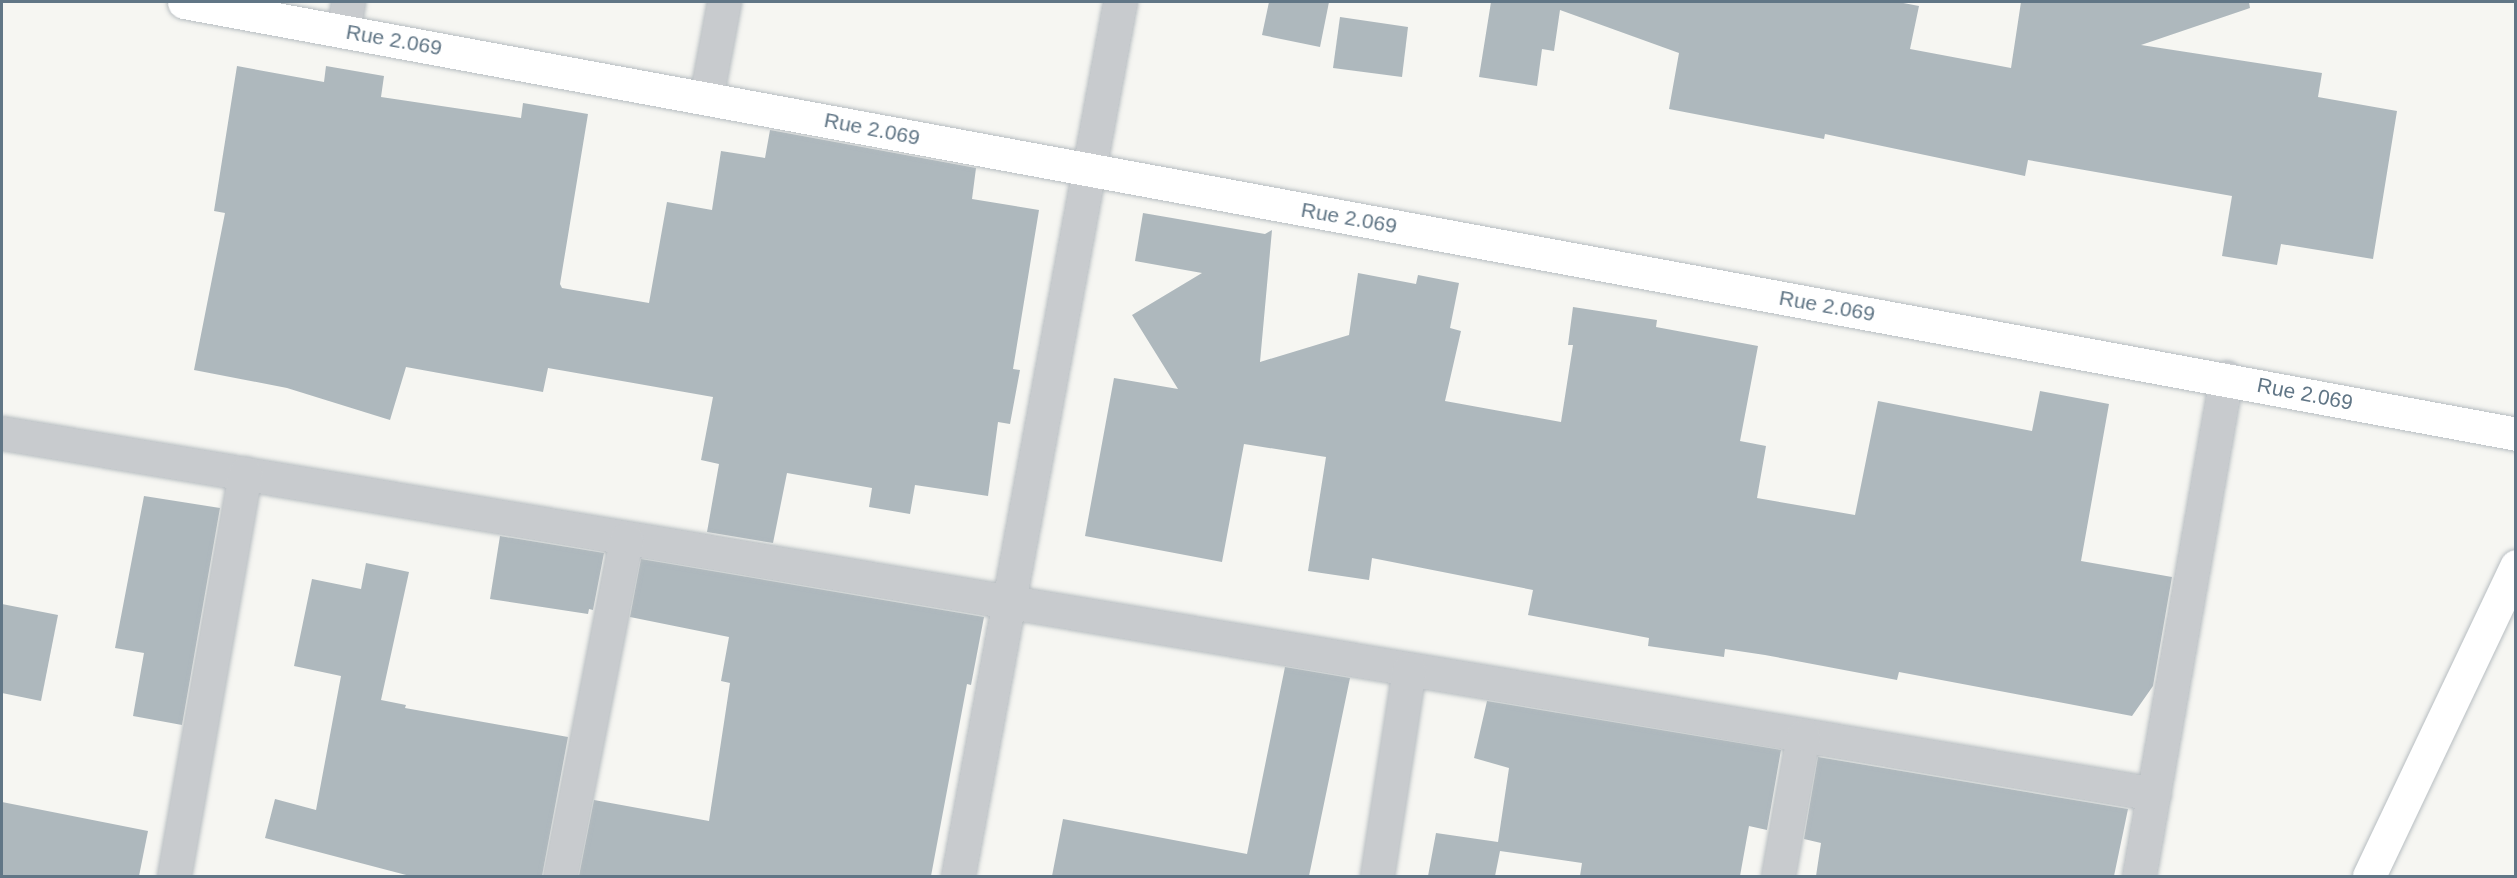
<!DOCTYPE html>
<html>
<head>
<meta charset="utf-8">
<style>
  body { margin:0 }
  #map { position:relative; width:2517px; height:878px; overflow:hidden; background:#f6f6f2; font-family:Arial,sans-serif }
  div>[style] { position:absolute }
  .building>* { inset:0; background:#aeb8bd }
  .roads { filter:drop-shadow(0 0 2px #b7bdc1) drop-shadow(0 0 2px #b7bdc1) }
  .street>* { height:33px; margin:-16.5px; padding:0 16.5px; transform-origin:16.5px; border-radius:16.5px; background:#c8cbce }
  .secondary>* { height:33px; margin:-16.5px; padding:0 16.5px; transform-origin:16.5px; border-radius:16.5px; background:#fff }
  span { translate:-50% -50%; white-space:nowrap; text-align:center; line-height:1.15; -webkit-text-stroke:6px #fff; paint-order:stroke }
  .street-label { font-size:21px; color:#617686 }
  .frame { position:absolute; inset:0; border:3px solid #617686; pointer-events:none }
</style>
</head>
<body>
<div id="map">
  <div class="building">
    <i style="clip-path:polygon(1269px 2px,1329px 2px,1320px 47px,1262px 35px)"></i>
    <i style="clip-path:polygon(1491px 2px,1898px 2px,1919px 6px,1910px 49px,2011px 68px,2021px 2px,2249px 2px,2250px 8px,2141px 45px,2322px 73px,2318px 97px,2397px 111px,2373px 259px,2281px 244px,2277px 265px,2222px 256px,2232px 196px,2028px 160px,2025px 176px,1825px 134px,1824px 139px,1669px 109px,1679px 53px,1560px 10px,1554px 51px,1542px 49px,1537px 86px,1479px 77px)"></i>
    <i style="clip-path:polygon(1340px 17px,1408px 27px,1402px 77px,1333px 68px)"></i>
    <i style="clip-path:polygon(237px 66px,324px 82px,326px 66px,384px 76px,381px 97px,521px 118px,523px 103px,588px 114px,560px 284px,562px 288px,649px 303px,667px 202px,712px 210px,721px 151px,765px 158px,770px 130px,976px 168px,972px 199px,1039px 210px,1013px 369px,1020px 370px,1010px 424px,998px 422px,988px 496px,915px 485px,910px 514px,869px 507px,872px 488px,787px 473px,773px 543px,707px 532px,719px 464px,701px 460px,713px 397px,548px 368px,543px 392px,406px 367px,390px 420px,287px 388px,194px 370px,225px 213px,214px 211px)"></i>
    <i style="clip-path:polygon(1143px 213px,1265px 234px,1272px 230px,1260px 362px,1349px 335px,1358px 273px,1416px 284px,1418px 275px,1459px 283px,1450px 328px,1461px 331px,1445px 401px,1561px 422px,1573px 345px,1568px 345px,1573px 307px,1657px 320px,1656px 327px,1758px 346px,1740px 441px,1766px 446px,1757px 498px,1855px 515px,1878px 401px,2032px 431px,2040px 391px,2109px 404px,2081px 561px,2172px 577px,2153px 686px,2132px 716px,1899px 672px,1897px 680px,1765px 655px,1725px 649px,1724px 657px,1648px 646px,1649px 638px,1528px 615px,1533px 590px,1372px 558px,1369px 580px,1308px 571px,1326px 457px,1244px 444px,1222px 562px,1085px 536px,1114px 378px,1178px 389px,1132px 315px,1202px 273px,1135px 261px)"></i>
    <i style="clip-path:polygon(144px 496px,220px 508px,182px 725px,133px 716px,144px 653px,115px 648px)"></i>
    <i style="clip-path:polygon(500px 536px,604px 553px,593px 610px,589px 609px,588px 614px,490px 599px)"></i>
    <i style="clip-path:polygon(641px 559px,984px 617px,971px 685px,967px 684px,931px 876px,579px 876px,594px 800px,709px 821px,730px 683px,721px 681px,729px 637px,630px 617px)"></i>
    <i style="clip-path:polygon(366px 563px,409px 572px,381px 700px,406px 705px,405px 708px,568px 737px,542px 876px,410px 876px,265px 838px,275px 799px,316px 810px,341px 676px,294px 666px,312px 579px,361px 589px)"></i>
    <i style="clip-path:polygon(2px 604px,58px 615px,41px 701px,2px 693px)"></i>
    <i style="clip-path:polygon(1285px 667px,1350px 678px,1309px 876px,1052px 876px,1063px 819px,1247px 854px)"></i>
    <i style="clip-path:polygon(1487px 701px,1781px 750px,1767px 830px,1749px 826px,1740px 876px,1580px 876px,1582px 863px,1500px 851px,1495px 876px,1428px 876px,1436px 833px,1498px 842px,1509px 768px,1474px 758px)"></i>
    <i style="clip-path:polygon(1818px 757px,2128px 809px,2114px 876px,1816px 876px,1821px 843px,1804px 839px)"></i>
    <i style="clip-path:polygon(2px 802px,148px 831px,139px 876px,2px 876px)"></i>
  </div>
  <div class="roads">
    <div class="street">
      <i style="left:343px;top:31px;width:29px;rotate:-80deg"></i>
      <i style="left:706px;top:98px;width:98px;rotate:-79.4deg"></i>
      <i style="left:2px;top:433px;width:2182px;rotate:9.52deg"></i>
      <i style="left:174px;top:876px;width:409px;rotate:-80deg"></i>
      <i style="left:560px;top:876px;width:343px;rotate:-78.9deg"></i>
      <i style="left:958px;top:876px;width:889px;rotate:-79.5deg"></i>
      <i style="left:1377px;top:876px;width:209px;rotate:-81.2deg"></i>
      <i style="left:1778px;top:876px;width:142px;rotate:-79.9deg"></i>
      <i style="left:2139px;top:876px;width:506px;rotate:-80.09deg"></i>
    </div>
    <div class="secondary">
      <i style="left:184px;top:2px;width:2372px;rotate:10.49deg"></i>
      <i style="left:2369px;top:876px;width:343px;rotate:-64.6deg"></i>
    </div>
  </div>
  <div class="street-label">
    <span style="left:394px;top:40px;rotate:10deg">Rue 2.069</span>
    <span style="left:872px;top:129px;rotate:11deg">Rue 2.069</span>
    <span style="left:1349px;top:218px;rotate:10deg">Rue 2.069</span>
    <span style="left:1827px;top:306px;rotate:10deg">Rue 2.069</span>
    <span style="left:2305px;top:394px;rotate:11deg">Rue 2.069</span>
  </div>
  <div class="frame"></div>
</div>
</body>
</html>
